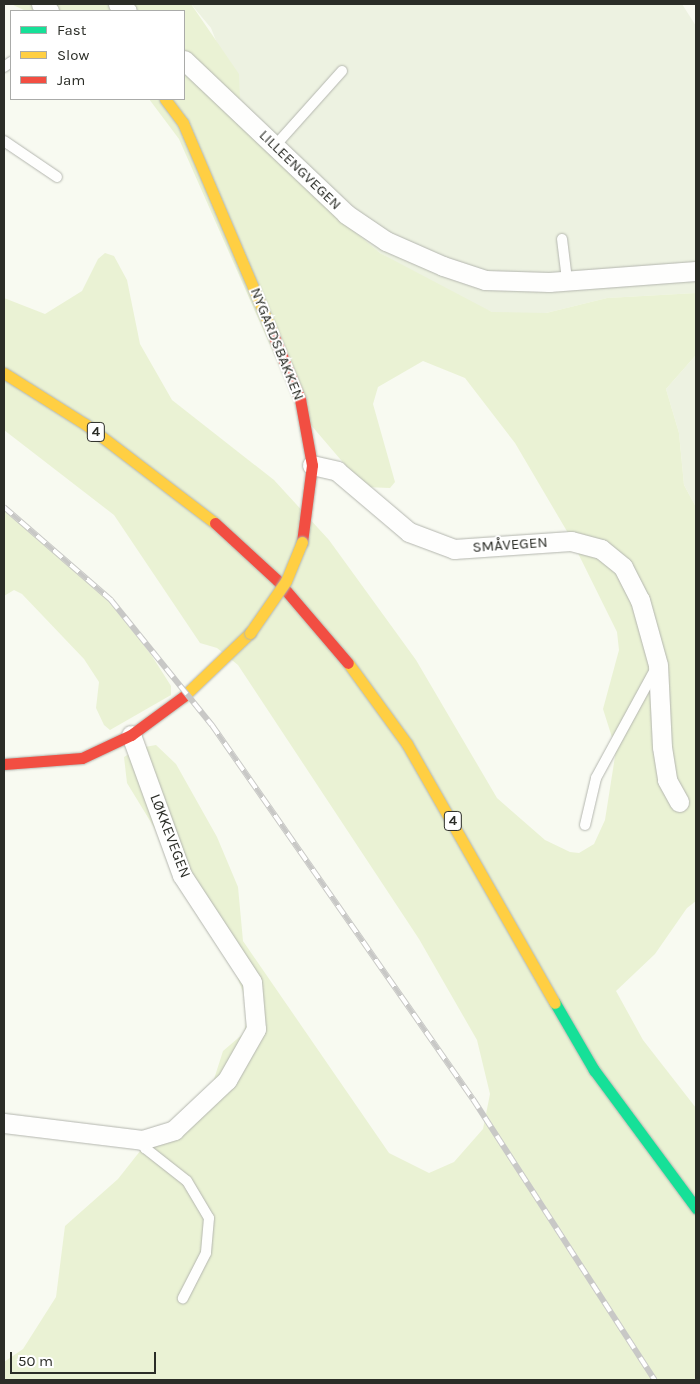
<!DOCTYPE html>
<html>
<head>
<meta charset="utf-8">
<style>
  body { margin:0 }
  #map { position:relative; width:700px; height:1384px; overflow:hidden; background:#f8faf1; font-family:Karla,sans-serif }
  div>[style] { position:absolute }
  .built>* { inset:0; background:#edf2e1 }
  .green>* { inset:0; background:#eaf2d4 }
  .roads { filter:drop-shadow(0 0 1px #b4b6af) drop-shadow(0 0 1px #b4b6af) }
  .lane>* { height:10px; margin:-5px; padding:0 5px; transform-origin:5px; border-radius:5px; background:#fefefd }
  .street>* { height:19px; margin:-9.5px; padding:0 9.5px; transform-origin:9.5px; border-radius:9.5px; background:#fefefd }
  .fast>* { height:11px; margin:-5.5px; padding:0 5.5px; transform-origin:5.5px; border-radius:5.5px; background:#16e098 }
  .slow>* { height:11px; margin:-5.5px; padding:0 5.5px; transform-origin:5.5px; border-radius:5.5px; background:#ffcf43 }
  .jam>* { height:11px; margin:-5.5px; padding:0 5.5px; transform-origin:5.5px; border-radius:5.5px; background:#f24e42 }
  .rail>* { height:5.5px; margin-top:-2.75px; transform-origin:0; background:repeating-linear-gradient(90deg,#fff 0 11px,#c8c8c6 0 22px); box-sizing:border-box; border-block:1px solid #c8c8c6 }
  .bridges { filter:drop-shadow(0 0 1px #b4b6af) drop-shadow(0 0 1px #b4b6af) }
  .slow-bridge>* { height:11px; margin:-5.5px; padding:0 5.5px; transform-origin:5.5px; border-radius:5.5px; background:#ffcf43 }
  span { translate:-50% -50%; white-space:nowrap; text-align:center; line-height:1.15; -webkit-text-stroke:4px #fff; paint-order:stroke }
  .shield-label span { padding:1px 4px; background:#fff; border:1px solid; border-radius:4px; -webkit-text-stroke-width:0 }
  .shield-label { font-size:14px; color:#2b2d27; font-weight:700 }
  .street-label { font-size:15px; color:#2b2d27 }
  .frame { position:absolute; inset:0; border:5px solid #2b2d27; pointer-events:none }
  .legend { position:absolute; left:10px; top:10px; width:175px; height:90px; box-sizing:border-box; background:#fff; border:1px solid #aaaba9; margin:0; padding:6px 9px; list-style:none; font-size:15px; color:#2b2d27 }
  .legend li { display:flex; align-items:center; gap:10px; height:25px }
  .legend b { width:25px; border:1px solid #aaaba9 }
  .scale { position:absolute; left:10px; top:1352px; width:146px; height:22px; box-sizing:border-box; border:2px solid #2b2d27; border-top:0; padding-left:6px; font-size:15px; line-height:18px; white-space:nowrap; color:#2b2d27; -webkit-text-stroke:4px #fff; paint-order:stroke }
</style>
</head>
<body>
<div id="map">
  <div class="built">
    <i style="clip-path:polygon(191px 4px,682px 4px,696px 26px,696px 293px,607px 298px,546px 313px,510px 315px,492px 312px,442px 290px,380px 253px,331px 212px,240px 101px,211px 28px)"></i>
    <i style="clip-path:polygon(696px 355px,696px 507px,684px 485px,679px 433px,666px 389px)"></i>
  </div>
  <div class="green">
    <i style="clip-path:polygon(11px 4px,191px 4px,239px 74px,240px 101px,331px 212px,380px 253px,492px 312px,546px 313px,607px 298px,696px 293px,696px 355px,666px 389px,679px 433px,684px 485px,696px 507px,696px 901px,687px 908px,655px 954px,616px 991px,643px 1040px,696px 1108px,696px 1380px,4px 1380px,4px 1362px,23px 1349px,56px 1297px,65px 1226px,118px 1179px,148px 1141px,207px 1101px,223px 1051px,244px 1033px,249px 1007px,222px 939px,127px 783px,124px 757px,139px 748px,156px 745px,176px 764px,217px 837px,238px 887px,243px 941px,389px 1153px,429px 1173px,454px 1162px,483px 1129px,490px 1094px,477px 1040px,419px 939px,238px 665px,217px 648px,200px 643px,114px 515px,4px 430px,4px 298px,45px 314px,82px 291px,98px 259px,105px 253px,114px 256px,127px 280px,140px 344px,172px 400px,274px 480px,329px 540px,416px 660px,497px 798px,545px 840px,570px 852px,579px 853px,594px 844px,605px 820px,616px 750px,603px 709px,619px 650px,617px 632px,568px 533px,515px 443px,465px 378px,423px 361px,378px 387px,373px 404px,395px 482px,390px 488px,364px 487px,299px 411px,179px 139px,149px 99px,184px 99px,184px 11px,26px 11px)"></i>
    <i style="clip-path:polygon(4px 510px,108px 598px,152px 656px,171px 686px,171px 695px,110px 730px,104px 725px,96px 708px,99px 682px,84px 659px,22px 594px,14px 590px,4px 596px)"></i>
  </div>
  <div class="roads">
    <div class="lane">
      <i style="left:4px;top:67px;width:9px;rotate:-36deg"></i>
      <i style="left:4px;top:141px;width:64px;rotate:34.2deg"></i>
      <i style="left:274px;top:147px;width:102px;rotate:-48.2deg"></i>
      <i style="left:562px;top:239px;width:41px;rotate:83deg"></i>
      <i style="left:585px;top:825px;width:48px;rotate:-76.8deg"></i>
      <i style="left:596px;top:778px;width:123px;rotate:-61.4deg"></i>
      <i style="left:142px;top:1140px;width:9px;rotate:69deg"></i>
      <i style="left:145px;top:1148px;width:53px;rotate:38.2deg"></i>
      <i style="left:187px;top:1181px;width:43px;rotate:59.3deg"></i>
      <i style="left:209px;top:1218px;width:35px;rotate:95deg"></i>
      <i style="left:206px;top:1253px;width:51px;rotate:117.1deg"></i>
    </div>
    <div class="street">
      <i style="left:41px;top:4px;width:11px;rotate:41deg"></i>
      <i style="left:118px;top:4px;width:11px;rotate:38deg"></i>
      <i style="left:184px;top:60px;width:224px;rotate:43.5deg"></i>
      <i style="left:346px;top:214px;width:48px;rotate:34deg"></i>
      <i style="left:386px;top:241px;width:62px;rotate:23.7deg"></i>
      <i style="left:443px;top:266px;width:44px;rotate:18.4deg"></i>
      <i style="left:485px;top:280px;width:64px;rotate:1.8deg"></i>
      <i style="left:549px;top:282px;width:147px;rotate:-4.3deg"></i>
      <i style="left:312px;top:465px;width:26px;rotate:13deg"></i>
      <i style="left:337px;top:471px;width:94px;rotate:40.3deg"></i>
      <i style="left:409px;top:532px;width:48px;rotate:20.7deg"></i>
      <i style="left:454px;top:549px;width:117px;rotate:-3.9deg"></i>
      <i style="left:571px;top:541px;width:31px;rotate:15deg"></i>
      <i style="left:601px;top:549px;width:28px;rotate:39deg"></i>
      <i style="left:623px;top:567px;width:37px;rotate:63deg"></i>
      <i style="left:640px;top:600px;width:67px;rotate:74.5deg"></i>
      <i style="left:658px;top:665px;width:82px;rotate:87.2deg"></i>
      <i style="left:662px;top:747px;width:33px;rotate:81deg"></i>
      <i style="left:667px;top:780px;width:25px;rotate:61deg"></i>
      <i style="left:4px;top:1123px;width:139px;rotate:7deg"></i>
      <i style="left:142px;top:1140px;width:34px;rotate:-17deg"></i>
      <i style="left:174px;top:1130px;width:73px;rotate:-43.3deg"></i>
      <i style="left:227px;top:1080px;width:59px;rotate:-60.4deg"></i>
      <i style="left:256px;top:1029px;width:47px;rotate:-94.9deg"></i>
      <i style="left:252px;top:982px;width:128px;rotate:-123.2deg"></i>
      <i style="left:182px;top:875px;width:149px;rotate:-110deg"></i>
    </div>
    <div class="fast">
      <i style="left:555px;top:1003px;width:78px;rotate:59.8deg"></i>
      <i style="left:594px;top:1070px;width:172px;rotate:53.5deg"></i>
    </div>
    <div class="slow">
      <i style="left:165px;top:99px;width:30px;rotate:53deg"></i>
      <i style="left:183px;top:123px;width:227px;rotate:66.9deg"></i>
      <i style="left:4px;top:373px;width:96px;rotate:32.2deg"></i>
      <i style="left:85px;top:424px;width:163px;rotate:37.3deg"></i>
      <i style="left:348px;top:663px;width:100px;rotate:53.9deg"></i>
      <i style="left:407px;top:744px;width:298px;rotate:60.3deg"></i>
      <i style="left:184px;top:696px;width:91px;rotate:-43.7deg"></i>
    </div>
    <div class="jam">
      <i style="left:272px;top:332px;width:73px;rotate:67.3deg"></i>
      <i style="left:300px;top:399px;width:67px;rotate:79.7deg"></i>
      <i style="left:312px;top:465px;width:78px;rotate:97.4deg"></i>
      <i style="left:215px;top:523px;width:84px;rotate:42.6deg"></i>
      <i style="left:277px;top:580px;width:109px;rotate:49.5deg"></i>
      <i style="left:4px;top:764px;width:78px;rotate:-4.4deg"></i>
      <i style="left:82px;top:758px;width:54px;rotate:-25.1deg"></i>
      <i style="left:131px;top:735px;width:66px;rotate:-36.3deg"></i>
    </div>
  </div>
  <div class="rail">
    <i style="left:4px;top:507px;width:142px;rotate:41deg"></i>
    <i style="left:111px;top:600px;width:161px;rotate:51.1deg"></i>
    <i style="left:212px;top:725px;width:456px;rotate:55.1deg"></i>
    <i style="left:473px;top:1099px;width:335px;rotate:57.1deg"></i>
  </div>
  <div class="bridges">
    <div class="slow-bridge">
      <i style="left:250px;top:633px;width:63px;rotate:-55.3deg"></i>
      <i style="left:286px;top:581px;width:42px;rotate:-67.7deg"></i>
    </div>
  </div>
  <div class="shield-label">
    <span style="left:96px;top:432px">4</span>
    <span style="left:453px;top:821px">4</span>
  </div>
  <div class="street-label">
    <span style="left:300px;top:170px;rotate:44deg">LILLEENGVEGEN</span>
    <span style="left:277px;top:344px;rotate:68deg">NYGARDSBAKKEN</span>
    <span style="left:510px;top:545px;rotate:-4deg">SMÅVEGEN</span>
    <span style="left:170px;top:836px;rotate:69deg">LØKKEVEGEN</span>
  </div>
  <div class="frame"></div>
  <ul class="legend">
  <li><b style="height:6px;background:#16e098"></b>Fast</li>
  <li><b style="height:6px;background:#ffcf43"></b>Slow</li>
  <li><b style="height:6px;background:#f24e42"></b>Jam</li>
  </ul>
  <div class="scale">50 m</div>
</div>
</body>
</html>
